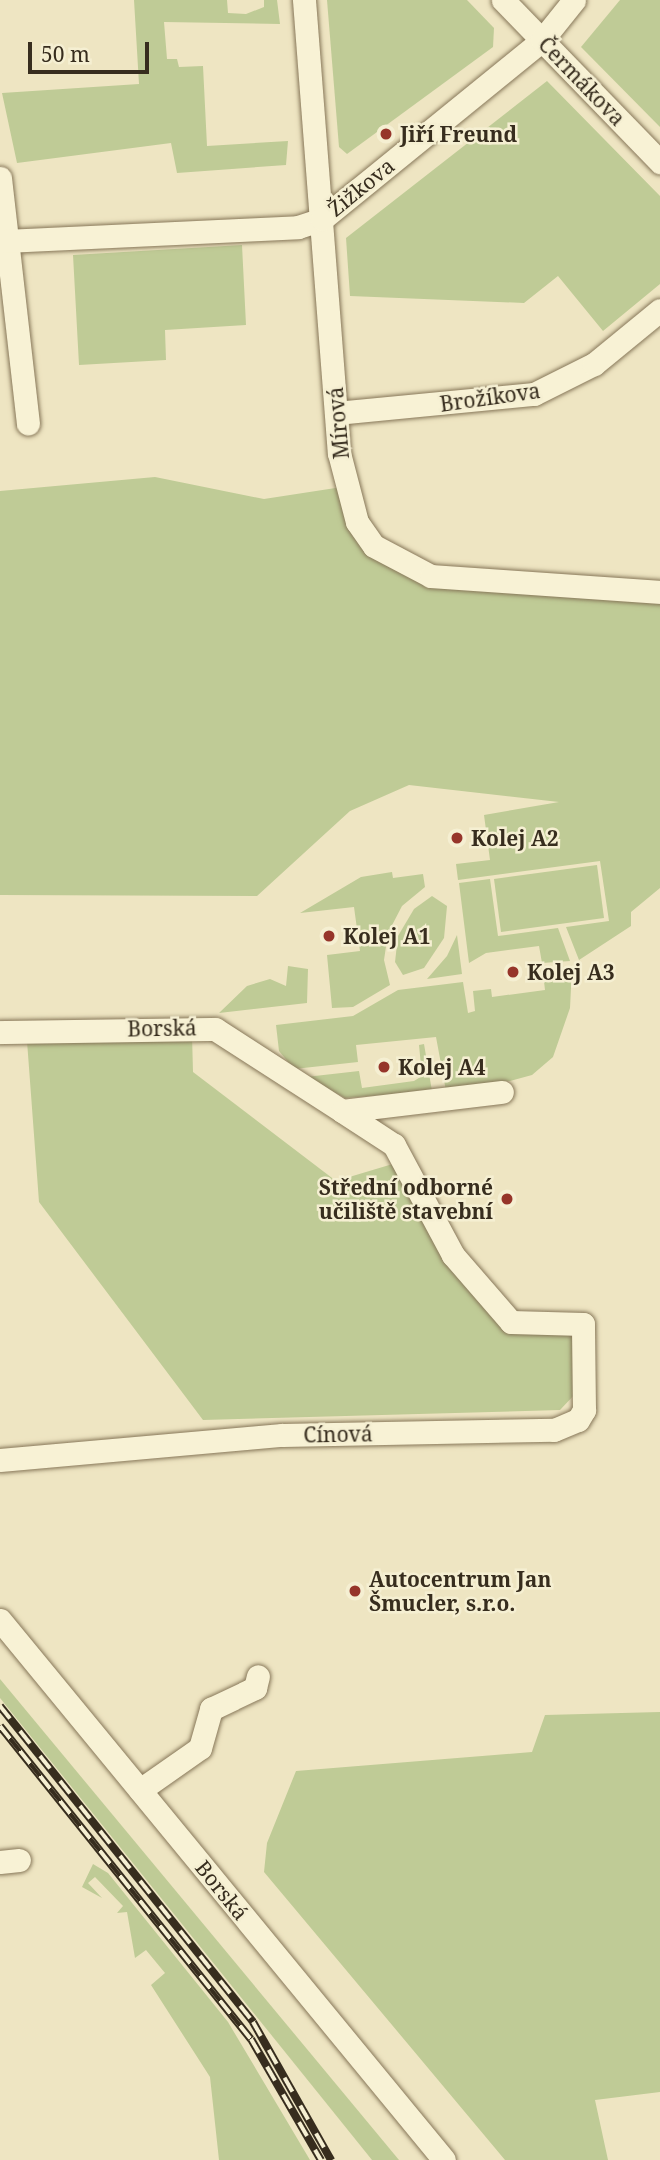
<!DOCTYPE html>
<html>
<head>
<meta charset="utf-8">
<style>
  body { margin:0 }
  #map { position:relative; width:660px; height:2160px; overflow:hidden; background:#eee5c2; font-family:"Noto Serif",serif }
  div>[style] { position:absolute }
  .green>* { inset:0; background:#bfcb96 }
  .roads { filter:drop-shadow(0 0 2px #877759) drop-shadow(0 0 2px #877759) }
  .minor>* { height:23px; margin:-11.5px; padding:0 11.5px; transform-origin:11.5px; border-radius:11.5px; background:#f8f2d5 }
  .rail>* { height:8px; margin-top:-4px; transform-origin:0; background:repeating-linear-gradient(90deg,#f5efd2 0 16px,#372d1e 0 32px); box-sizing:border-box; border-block:2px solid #372d1e }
  .dots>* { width:19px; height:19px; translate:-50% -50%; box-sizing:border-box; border:4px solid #f5efd2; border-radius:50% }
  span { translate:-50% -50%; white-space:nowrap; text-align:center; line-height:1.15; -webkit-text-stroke:5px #f5efd2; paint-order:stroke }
  .street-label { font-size:21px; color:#372d1e }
  .poi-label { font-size:21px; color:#372d1e; font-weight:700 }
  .left { translate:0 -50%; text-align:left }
  .right { translate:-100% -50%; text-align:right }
  .scale { position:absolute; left:28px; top:42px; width:121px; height:32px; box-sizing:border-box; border:4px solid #372d1e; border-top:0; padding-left:9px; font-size:21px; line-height:24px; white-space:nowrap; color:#372d1e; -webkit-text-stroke:5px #f5efd2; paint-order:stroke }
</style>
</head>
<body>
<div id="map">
  <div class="green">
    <i style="clip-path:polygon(134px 0,227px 0,228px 13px,246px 14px,264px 7px,264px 0,277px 0,280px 24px,164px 22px,167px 59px,177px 59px,179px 67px,203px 66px,207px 146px,288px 141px,286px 165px,177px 173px,171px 143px,17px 163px,2px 93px,139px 84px)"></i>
    <i style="clip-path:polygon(327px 0,467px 0,494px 28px,493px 47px,347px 154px,339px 147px)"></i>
    <i style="clip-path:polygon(620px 0,660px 0,660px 127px,581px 47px)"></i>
    <i style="clip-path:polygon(547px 81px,660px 196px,660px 284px,603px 331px,558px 276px,524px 303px,350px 296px,346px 238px)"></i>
    <i style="clip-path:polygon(242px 245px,246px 325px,165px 330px,166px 360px,79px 365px,73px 255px)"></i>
    <i style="clip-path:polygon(155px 477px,264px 499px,355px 485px,375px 531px,432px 587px,660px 604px,660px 888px,631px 912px,631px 926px,579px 960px,566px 927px,609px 921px,600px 861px,458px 880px,456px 864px,490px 860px,484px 815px,559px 802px,409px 785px,350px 811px,257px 896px,0 895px,0 491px)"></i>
    <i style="clip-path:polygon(597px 865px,604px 918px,501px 932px,494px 879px)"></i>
    <i style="clip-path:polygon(392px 872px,393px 878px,423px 874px,425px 887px,402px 906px,388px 933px,384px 960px,390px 985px,353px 1007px,332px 1008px,327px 955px,360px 951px,354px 907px,300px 913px,361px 877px)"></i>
    <i style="clip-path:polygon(490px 879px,498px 936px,558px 928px,570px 961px,542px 963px,539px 946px,486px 953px,469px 963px,459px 883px)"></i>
    <i style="clip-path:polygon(432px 896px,447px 906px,444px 938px,424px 968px,403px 975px,395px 962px,398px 936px,414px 909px)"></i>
    <i style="clip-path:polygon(457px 935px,462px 974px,427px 979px,447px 956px)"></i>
    <i style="clip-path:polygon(288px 966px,308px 969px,307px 1003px,219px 1013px,247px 986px,270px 979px,286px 986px)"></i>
    <i style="clip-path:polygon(572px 968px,570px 1008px,553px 1057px,532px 1075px,510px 1081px,446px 1091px,436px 1037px,356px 1045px,358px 1062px,294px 1069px,279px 1051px,276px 1025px,353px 1016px,398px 990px,463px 982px,468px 1013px,475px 1011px,473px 991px,491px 989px,492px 997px,545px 990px,543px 973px)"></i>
    <i style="clip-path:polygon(192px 1035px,193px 1072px,336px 1181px,396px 1163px,405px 1191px,451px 1266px,512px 1333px,566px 1331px,577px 1342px,576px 1393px,560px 1410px,203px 1420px,39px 1202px,27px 1041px)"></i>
    <i style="clip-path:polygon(424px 1044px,432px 1091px,345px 1098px,306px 1077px,359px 1071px,362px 1088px,414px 1081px,422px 1076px,419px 1045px)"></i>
    <i style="clip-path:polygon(0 1679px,399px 2160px,372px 2160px,0 1698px)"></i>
    <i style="clip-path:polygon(660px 1712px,660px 2092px,595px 2100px,608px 2160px,505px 2160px,264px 1872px,267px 1843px,296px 1771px,532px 1752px,545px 1715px)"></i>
    <i style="clip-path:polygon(93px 1864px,108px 1873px,228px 2022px,310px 2160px,219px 2160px,210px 2077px,151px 1985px,165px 1973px,146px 1950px,135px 1958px,127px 1912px,117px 1913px,123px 1906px,95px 1877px,88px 1883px,102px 1898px,82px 1887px)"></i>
  </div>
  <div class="roads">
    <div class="minor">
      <i style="left:304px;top:0;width:454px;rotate:85.6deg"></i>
      <i style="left:339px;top:453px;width:71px;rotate:75.4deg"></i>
      <i style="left:357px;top:522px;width:29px;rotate:55deg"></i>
      <i style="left:374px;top:546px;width:64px;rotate:27.8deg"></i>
      <i style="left:431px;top:576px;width:230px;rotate:4deg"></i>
      <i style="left:503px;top:0;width:226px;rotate:45.9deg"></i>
      <i style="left:0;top:178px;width:247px;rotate:83.5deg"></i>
      <i style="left:5px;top:241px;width:293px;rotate:-2.7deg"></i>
      <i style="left:298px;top:227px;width:25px;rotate:-18deg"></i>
      <i style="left:322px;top:219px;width:284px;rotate:-39.1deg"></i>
      <i style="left:542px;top:40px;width:51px;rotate:-51.3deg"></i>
      <i style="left:336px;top:413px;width:199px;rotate:-5.5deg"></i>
      <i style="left:534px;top:394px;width:67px;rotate:-26.6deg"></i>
      <i style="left:594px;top:364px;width:85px;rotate:-39.3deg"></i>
      <i style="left:0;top:1032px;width:215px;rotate:-0.8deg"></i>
      <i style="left:215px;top:1029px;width:151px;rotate:32.8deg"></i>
      <i style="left:342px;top:1111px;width:161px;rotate:-6.8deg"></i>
      <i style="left:0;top:1460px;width:283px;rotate:-5.1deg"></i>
      <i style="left:282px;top:1435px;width:272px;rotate:-1.1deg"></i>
      <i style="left:554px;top:1430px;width:26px;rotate:-23deg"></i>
      <i style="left:578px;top:1420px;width:12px;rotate:-59deg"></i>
      <i style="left:584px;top:1410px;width:86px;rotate:-90.7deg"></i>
      <i style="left:583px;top:1324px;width:72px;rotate:-178.4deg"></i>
      <i style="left:511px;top:1322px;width:89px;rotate:-130.9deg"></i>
      <i style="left:453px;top:1255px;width:125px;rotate:-118.2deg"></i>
      <i style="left:394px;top:1145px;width:62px;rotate:-146.8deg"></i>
      <i style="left:0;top:1620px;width:699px;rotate:50.57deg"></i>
      <i style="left:140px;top:1790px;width:73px;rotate:-35deg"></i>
      <i style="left:200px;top:1748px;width:41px;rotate:-74.2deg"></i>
      <i style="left:211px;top:1709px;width:49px;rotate:-25.5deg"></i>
      <i style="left:255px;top:1688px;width:12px;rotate:-76deg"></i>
      <i style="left:0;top:1862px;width:19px;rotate:-6deg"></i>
    </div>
  </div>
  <div class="rail">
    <i style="left:0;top:1706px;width:405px;rotate:51.3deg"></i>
    <i style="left:253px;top:2022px;width:159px;rotate:60.5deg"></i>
    <i style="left:0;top:1726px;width:401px;rotate:51.3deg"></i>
    <i style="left:251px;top:2039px;width:140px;rotate:60deg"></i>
  </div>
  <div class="dots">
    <i style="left:386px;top:134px;background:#96352a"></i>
    <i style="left:457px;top:838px;background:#96352a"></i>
    <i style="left:329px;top:936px;background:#96352a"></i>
    <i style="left:513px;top:972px;background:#96352a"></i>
    <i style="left:384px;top:1067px;background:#96352a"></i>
    <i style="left:507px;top:1199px;background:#96352a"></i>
    <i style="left:355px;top:1591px;background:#96352a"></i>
  </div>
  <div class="street-label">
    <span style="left:582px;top:81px;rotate:46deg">Čermákova</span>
    <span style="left:361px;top:187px;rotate:-39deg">Žižkova</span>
    <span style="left:490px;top:397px;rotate:-8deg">Brožíkova</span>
    <span style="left:338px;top:423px;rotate:-95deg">Mírová</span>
    <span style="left:162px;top:1028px;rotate:-1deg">Borská</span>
    <span style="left:338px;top:1434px;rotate:-1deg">Cínová</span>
    <span style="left:222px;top:1890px;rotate:51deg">Borská</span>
  </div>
  <div class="poi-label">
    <span class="left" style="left:400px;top:134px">Jiří Freund</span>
    <span class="left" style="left:471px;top:838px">Kolej A2</span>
    <span class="left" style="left:343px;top:936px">Kolej A1</span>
    <span class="left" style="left:527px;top:972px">Kolej A3</span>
    <span class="left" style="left:398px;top:1067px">Kolej A4</span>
    <span class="right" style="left:493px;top:1199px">Střední odborné<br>učiliště stavební</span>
    <span class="left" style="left:369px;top:1591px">Autocentrum Jan<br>Šmucler, s.r.o.</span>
  </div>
  <div class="scale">50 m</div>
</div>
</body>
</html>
